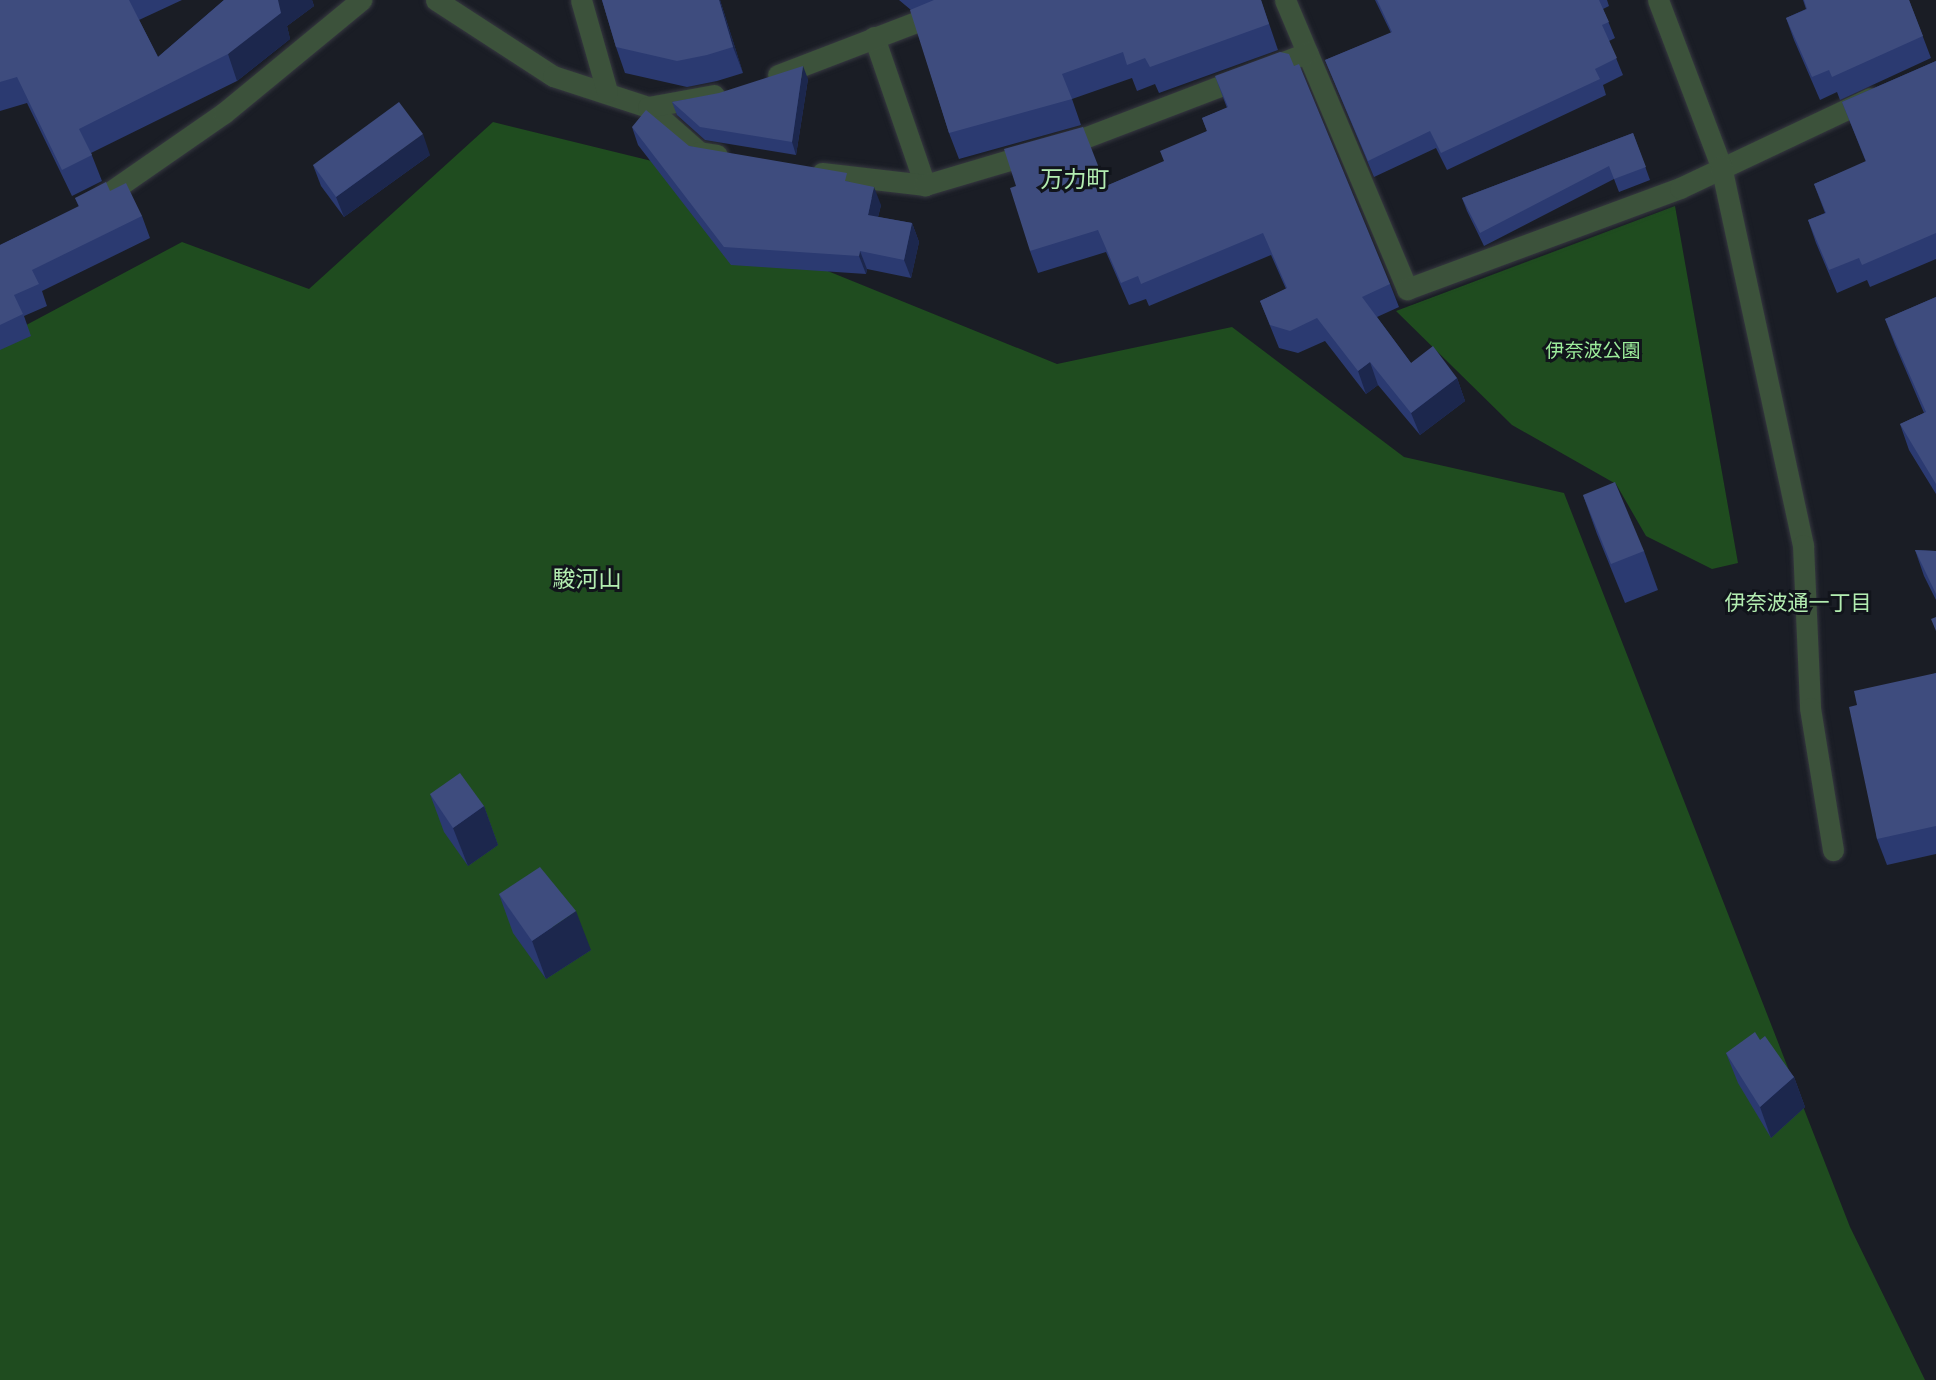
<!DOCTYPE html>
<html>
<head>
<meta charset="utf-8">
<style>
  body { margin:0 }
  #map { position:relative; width:1936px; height:1380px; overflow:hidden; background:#1a1d25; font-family:Quicksand,"Noto Sans JP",sans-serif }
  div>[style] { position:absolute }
  .green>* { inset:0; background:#1f4c1f }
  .roads { filter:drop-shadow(0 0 2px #363840) drop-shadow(0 0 2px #363840) }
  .minor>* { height:21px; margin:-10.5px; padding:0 10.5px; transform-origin:10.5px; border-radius:10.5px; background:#3c523b }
  .wall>* { inset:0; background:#2b3a71 }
  .shaded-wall>* { inset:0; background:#1c274d }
  .building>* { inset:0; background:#3e4c7e }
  span { translate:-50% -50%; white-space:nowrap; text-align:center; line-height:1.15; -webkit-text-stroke:6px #11141b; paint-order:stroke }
  .park-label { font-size:19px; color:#9ded9b }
  .neighbourhood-label { font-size:21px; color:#b3edb1 }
  .quarter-label { font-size:23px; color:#b3edb1 }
</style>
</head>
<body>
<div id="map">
  <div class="green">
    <i style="clip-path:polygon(493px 122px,664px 164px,734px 233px,1057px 364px,1232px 327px,1404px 457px,1564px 493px,1850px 1227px,1925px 1380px,0 1380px,0 339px,182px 242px,309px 289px)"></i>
    <i style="clip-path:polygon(1675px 206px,1738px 563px,1712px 569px,1646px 536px,1616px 484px,1512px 425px,1396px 311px)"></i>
  </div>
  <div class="roads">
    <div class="minor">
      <i style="left:436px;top:0;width:140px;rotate:33deg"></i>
      <i style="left:553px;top:76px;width:100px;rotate:18.1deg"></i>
      <i style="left:648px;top:107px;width:68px;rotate:41.4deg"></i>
      <i style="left:699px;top:152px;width:18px;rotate:9deg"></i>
      <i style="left:581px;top:0;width:95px;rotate:74.1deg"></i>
      <i style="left:1285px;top:0;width:314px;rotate:67.1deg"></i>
      <i style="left:1407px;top:289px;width:291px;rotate:-20.3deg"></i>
      <i style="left:1680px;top:188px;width:210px;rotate:-25.3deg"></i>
      <i style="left:1658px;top:0;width:178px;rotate:69.2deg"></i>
      <i style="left:1721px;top:166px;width:388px;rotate:77.8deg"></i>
      <i style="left:1803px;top:545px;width:163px;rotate:87.5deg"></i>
      <i style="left:1810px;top:708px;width:144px;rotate:80.8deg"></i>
      <i style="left:874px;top:37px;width:157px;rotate:71deg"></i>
      <i style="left:778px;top:75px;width:209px;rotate:-21deg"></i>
      <i style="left:648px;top:107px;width:67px;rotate:-10.3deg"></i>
      <i style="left:822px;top:173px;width:104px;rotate:6.6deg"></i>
      <i style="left:925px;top:185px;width:166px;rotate:-16.5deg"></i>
      <i style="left:1084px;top:138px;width:239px;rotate:-20.9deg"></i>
      <i style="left:103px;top:197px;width:147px;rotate:-34.8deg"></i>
      <i style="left:224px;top:113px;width:178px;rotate:-39.5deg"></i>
    </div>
  </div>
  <div class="wall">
    <i style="clip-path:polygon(0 0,182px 0,139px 20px,158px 57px,224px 0,312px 0,314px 6px,287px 26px,290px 39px,237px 81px,91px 153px,102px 181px,72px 196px,27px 103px,0 111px)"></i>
    <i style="clip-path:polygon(602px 0,720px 0,743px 73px,717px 81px,687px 87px,625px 73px,616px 47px)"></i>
    <i style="clip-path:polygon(899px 0,1261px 0,1278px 50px,1159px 93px,1155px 84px,1137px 91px,1132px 78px,1072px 99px,1081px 125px,959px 159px,949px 133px,911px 10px)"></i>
    <i style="clip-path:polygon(1375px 0,1607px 0,1609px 6px,1603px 9px,1615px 38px,1609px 41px,1623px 75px,1603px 85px,1606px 95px,1447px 170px,1436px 148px,1374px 177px,1325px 60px,1391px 33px)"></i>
    <i style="clip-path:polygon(1803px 0,1909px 0,1931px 58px,1840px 100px,1837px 92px,1820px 100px,1794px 40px,1786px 18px,1806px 9px)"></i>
    <i style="clip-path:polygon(1936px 61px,1936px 259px,1870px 287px,1867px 280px,1837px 293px,1816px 243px,1808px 220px,1825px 213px,1814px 184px,1866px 162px,1842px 102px)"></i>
    <i style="clip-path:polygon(1215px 76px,1390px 284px,1399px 307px,1377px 317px,1411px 363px,1457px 378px,1465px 401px,1420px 435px,1378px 385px,1366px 394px,1325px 341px,1298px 353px,1279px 348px,1260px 301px,1286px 289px,1271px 255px,1149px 306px,1146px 299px,1129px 305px,1106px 252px,1038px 273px,1030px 251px,1106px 186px,1164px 162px,1207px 131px,1202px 118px,1227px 108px)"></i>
    <i style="clip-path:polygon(808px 79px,796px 155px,705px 140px,677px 115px,672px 102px)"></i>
    <i style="clip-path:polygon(632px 127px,689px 146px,850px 182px,881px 205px,878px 217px,912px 223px,919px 242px,911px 278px,867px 269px,866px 274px,731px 265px,638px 145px)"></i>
    <i style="clip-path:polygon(1633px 133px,1650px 180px,1619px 192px,1614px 179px,1484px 246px,1467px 211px,1462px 198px)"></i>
    <i style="clip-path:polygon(430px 155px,344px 217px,321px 186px,313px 165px)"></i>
    <i style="clip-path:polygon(110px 191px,142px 216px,150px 238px,42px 291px,47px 306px,24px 316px,31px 336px,0 350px,0 245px,79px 207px,75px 198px)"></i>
    <i style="clip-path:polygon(1936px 297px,1936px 494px,1909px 450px,1900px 424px,1924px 413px,1895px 345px,1885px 319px)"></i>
    <i style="clip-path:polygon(1583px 495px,1644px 551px,1658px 590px,1625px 603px,1597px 534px)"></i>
    <i style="clip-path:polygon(1915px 550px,1936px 551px,1936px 600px,1924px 576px)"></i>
    <i style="clip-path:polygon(1936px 673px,1936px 854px,1887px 865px,1877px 839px,1857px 705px)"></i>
    <i style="clip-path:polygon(430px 794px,484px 806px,498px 845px,468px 866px,444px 832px)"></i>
    <i style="clip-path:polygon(499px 894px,591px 950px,546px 979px,513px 933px)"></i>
    <i style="clip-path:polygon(1760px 1040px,1794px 1077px,1805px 1107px,1771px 1138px,1738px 1083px,1726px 1053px)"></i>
  </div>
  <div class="shaded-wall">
    <i style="clip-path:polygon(278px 0,312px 0,314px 6px,287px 26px,290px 39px,237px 81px,228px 54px)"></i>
    <i style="clip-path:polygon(719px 0,720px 0,743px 73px,733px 47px)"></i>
    <i style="clip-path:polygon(803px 66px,808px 79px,796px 155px,792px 142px)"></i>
    <i style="clip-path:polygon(423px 134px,430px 155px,344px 217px,336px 197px)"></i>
    <i style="clip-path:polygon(874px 187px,881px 205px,874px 233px,868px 215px)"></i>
    <i style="clip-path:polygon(912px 223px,919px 242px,911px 278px,904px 260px)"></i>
    <i style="clip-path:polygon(860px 251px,867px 269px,866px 274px,859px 256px)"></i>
    <i style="clip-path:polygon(1370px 362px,1378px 385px,1366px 394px,1358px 371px)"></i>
    <i style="clip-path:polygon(1457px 378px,1465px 401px,1420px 435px,1411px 413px)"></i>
    <i style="clip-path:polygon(484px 806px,498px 845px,468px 866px,453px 828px)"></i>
    <i style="clip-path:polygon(576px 911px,591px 950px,546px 979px,532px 941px)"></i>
    <i style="clip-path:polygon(1794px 1077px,1805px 1107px,1771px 1138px,1760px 1107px)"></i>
  </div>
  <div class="building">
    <i style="clip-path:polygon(0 0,129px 0,158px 57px,224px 0,278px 0,281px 13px,228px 54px,79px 129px,92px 155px,62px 170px,17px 77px,0 82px)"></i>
    <i style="clip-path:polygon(602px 0,719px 0,733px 47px,707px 55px,677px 61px,616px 47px)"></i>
    <i style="clip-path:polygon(934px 0,1261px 0,1269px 24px,1150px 67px,1145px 58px,1127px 65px,1123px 52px,1062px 74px,1072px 99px,949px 133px,910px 10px)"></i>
    <i style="clip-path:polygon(1377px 0,1599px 0,1609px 22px,1602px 25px,1617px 58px,1595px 69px,1600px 79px,1441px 153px,1430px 131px,1368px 161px,1325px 60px,1392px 32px)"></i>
    <i style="clip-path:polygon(1804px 0,1909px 0,1923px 36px,1832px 77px,1829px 70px,1812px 77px,1786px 18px,1807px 9px)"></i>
    <i style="clip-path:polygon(1280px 52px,1289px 54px,1294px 66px,1299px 64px,1390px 284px,1362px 297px,1411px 363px,1433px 346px,1457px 378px,1411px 413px,1370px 362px,1358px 371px,1317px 318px,1290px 331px,1270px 325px,1260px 301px,1287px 288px,1263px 233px,1141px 284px,1138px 276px,1121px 283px,1098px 230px,1030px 251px,1010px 188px,1016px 186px,1004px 149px,1083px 127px,1106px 186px,1164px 161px,1160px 151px,1207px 131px,1202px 118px,1228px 107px,1215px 76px)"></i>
    <i style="clip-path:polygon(1936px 61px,1936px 233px,1862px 265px,1859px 258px,1829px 270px,1808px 220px,1826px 213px,1814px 184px,1866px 161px,1842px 102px)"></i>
    <i style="clip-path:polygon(803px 66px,792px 142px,700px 127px,672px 102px,719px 93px)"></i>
    <i style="clip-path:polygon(399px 102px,423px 134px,336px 197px,313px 165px)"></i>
    <i style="clip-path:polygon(646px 110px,689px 146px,847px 173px,845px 181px,874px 187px,868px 215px,912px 223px,904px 260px,860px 251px,859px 256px,724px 247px,632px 127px)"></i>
    <i style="clip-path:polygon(1633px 133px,1646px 167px,1614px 179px,1609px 166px,1480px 233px,1462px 198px)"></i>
    <i style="clip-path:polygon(106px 182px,110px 191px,126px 183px,142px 216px,32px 270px,39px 284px,14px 295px,23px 314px,0 325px,0 245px,79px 206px,75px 198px)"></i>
    <i style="clip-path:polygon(1936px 297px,1936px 484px,1900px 424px,1926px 412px,1885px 319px)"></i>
    <i style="clip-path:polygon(1615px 482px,1644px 551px,1611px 564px,1583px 495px)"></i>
    <i style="clip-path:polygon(1915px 550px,1936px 551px,1936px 594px)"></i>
    <i style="clip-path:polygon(1936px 617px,1936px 631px,1931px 619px)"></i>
    <i style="clip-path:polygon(1936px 673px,1936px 826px,1877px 839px,1849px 707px,1857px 705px,1854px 691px)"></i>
    <i style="clip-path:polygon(460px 773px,484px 806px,453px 828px,430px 794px)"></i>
    <i style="clip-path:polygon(540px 867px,576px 911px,532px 941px,499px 894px)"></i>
    <i style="clip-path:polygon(1755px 1032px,1760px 1040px,1765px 1036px,1794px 1077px,1760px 1107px,1726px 1053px)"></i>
  </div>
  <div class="park-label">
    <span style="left:1593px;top:351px">伊奈波公園</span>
  </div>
  <div class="neighbourhood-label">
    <span style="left:1798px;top:602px">伊奈波通一丁目</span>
  </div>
  <div class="quarter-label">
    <span style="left:1075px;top:179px">万力町</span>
    <span style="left:587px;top:579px">駿河山</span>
  </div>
</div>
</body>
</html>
